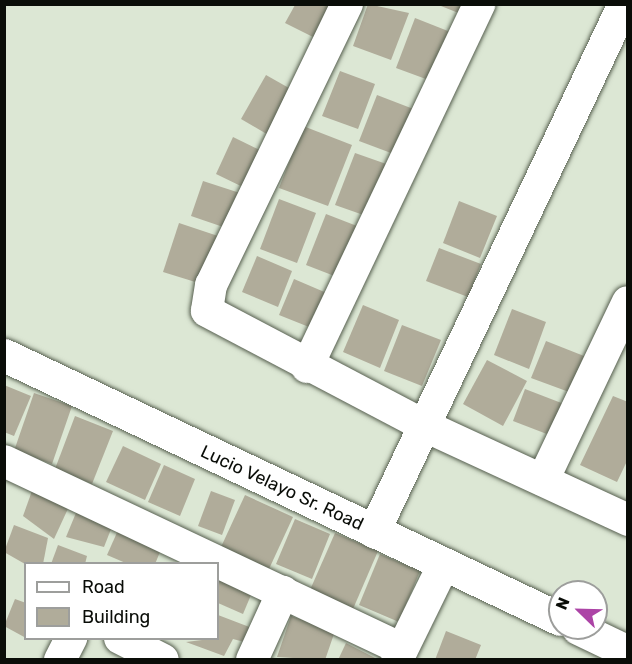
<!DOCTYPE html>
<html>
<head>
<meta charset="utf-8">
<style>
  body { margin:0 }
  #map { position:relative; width:632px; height:664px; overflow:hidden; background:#dce7d4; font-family:Rubik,sans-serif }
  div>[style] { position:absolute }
  .building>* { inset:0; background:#b0ac9a }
  .roads { filter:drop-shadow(0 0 2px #565f4f) drop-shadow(0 0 2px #565f4f) }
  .street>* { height:32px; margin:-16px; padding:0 16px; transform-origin:16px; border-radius:16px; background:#fff }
  .secondary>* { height:33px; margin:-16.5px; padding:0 16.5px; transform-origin:16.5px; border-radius:16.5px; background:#fff }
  span { translate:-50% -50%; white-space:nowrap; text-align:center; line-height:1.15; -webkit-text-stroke:6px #fff; paint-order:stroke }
  .street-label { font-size:18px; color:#0a0d08 }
  .frame { position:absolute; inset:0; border:6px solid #0a0d08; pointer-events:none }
  .legend { position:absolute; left:24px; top:562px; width:195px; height:78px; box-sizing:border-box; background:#fff; border:2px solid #9d9e9c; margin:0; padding:8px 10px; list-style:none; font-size:18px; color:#0a0d08 }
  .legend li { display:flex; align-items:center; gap:12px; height:30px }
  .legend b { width:30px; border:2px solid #9d9e9c }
  .north { position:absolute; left:548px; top:580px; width:60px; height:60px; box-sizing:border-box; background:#fff; border:2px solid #9d9e9c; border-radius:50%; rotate:293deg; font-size:16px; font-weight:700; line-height:24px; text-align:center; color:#0a0d08 }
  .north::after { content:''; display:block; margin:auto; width:21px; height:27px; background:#ac44a6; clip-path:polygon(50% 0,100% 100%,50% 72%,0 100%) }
</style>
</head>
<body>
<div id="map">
  <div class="building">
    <i style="clip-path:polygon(368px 4px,409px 13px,391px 60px,353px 46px)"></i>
    <i style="clip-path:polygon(436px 4px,470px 4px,466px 16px)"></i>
    <i style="clip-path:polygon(295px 5px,337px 5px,319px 40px,285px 23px)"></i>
    <i style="clip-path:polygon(415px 18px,453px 33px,434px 82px,396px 68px)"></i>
    <i style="clip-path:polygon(340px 71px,375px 84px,358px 129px,322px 116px)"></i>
    <i style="clip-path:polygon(266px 75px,296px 92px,270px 136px,241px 119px)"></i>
    <i style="clip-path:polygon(377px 95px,416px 110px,399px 156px,359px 141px)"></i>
    <i style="clip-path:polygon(303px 126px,352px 145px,328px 206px,279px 188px)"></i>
    <i style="clip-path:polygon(233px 137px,266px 153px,249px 190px,216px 174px)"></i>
    <i style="clip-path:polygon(355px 153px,392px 166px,372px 218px,335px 205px)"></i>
    <i style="clip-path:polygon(203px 181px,243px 194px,232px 230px,191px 216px)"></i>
    <i style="clip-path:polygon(279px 199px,316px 213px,297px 263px,260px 249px)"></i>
    <i style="clip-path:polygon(459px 201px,497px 216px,480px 258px,443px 243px)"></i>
    <i style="clip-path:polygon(326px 214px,357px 226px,337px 277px,306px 265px)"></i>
    <i style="clip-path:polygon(179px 223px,221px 237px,205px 285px,163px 272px)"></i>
    <i style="clip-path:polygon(439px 248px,481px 264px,468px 297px,426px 281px)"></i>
    <i style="clip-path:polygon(257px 256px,292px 271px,278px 307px,242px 292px)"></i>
    <i style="clip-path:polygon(294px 279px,329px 294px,314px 329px,279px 315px)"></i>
    <i style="clip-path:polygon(363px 305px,399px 320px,380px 368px,343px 352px)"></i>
    <i style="clip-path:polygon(512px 309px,546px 322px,529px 369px,494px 355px)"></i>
    <i style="clip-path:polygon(402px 325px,441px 340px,422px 386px,384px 371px)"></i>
    <i style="clip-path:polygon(546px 341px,584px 356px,569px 392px,531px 378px)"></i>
    <i style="clip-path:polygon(487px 360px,527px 381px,503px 426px,463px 404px)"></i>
    <i style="clip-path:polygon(4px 385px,31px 396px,14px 436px,4px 432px)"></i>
    <i style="clip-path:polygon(525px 389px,564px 404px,552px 436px,513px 421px)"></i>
    <i style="clip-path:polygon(34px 393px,72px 406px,52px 464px,14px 451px)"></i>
    <i style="clip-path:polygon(613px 396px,628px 402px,628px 459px,617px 482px,580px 465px)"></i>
    <i style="clip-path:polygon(75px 416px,113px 431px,92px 484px,55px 469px)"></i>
    <i style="clip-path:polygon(123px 446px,161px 464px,145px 500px,106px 482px)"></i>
    <i style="clip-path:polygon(164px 465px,195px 479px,180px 516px,148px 502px)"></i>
    <i style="clip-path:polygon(33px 488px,72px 500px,54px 539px,23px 516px)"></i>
    <i style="clip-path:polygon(211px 491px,235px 500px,222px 535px,198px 526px)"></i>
    <i style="clip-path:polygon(245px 495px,293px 517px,269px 569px,221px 547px)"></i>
    <i style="clip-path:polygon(78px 508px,115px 519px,104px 547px,66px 537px)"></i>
    <i style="clip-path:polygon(123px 519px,165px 540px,155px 564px,128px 564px,107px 555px)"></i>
    <i style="clip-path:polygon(295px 519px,330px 534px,312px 579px,276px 564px)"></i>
    <i style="clip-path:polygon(14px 525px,48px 538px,43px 564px,25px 564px,4px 552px)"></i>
    <i style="clip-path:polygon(335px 533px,378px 551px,353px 609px,310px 590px)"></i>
    <i style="clip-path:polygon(58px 545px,87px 556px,85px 564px,51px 564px)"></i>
    <i style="clip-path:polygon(380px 554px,420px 571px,399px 622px,359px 605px)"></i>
    <i style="clip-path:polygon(218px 577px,256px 583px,243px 614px,218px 603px)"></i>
    <i style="clip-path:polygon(15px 599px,26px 603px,26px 638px,4px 626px)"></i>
    <i style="clip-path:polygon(218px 615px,252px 628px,248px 643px,233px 639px,224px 656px,186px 642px,218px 638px)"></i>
    <i style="clip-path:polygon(291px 616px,335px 631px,325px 660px,277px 657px)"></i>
    <i style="clip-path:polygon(446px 631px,481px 645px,475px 660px,435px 660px)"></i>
    <i style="clip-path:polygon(346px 643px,379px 660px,338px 660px)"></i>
  </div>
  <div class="roads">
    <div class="street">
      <i style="left:347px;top:4px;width:312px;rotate:115.8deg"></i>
      <i style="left:211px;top:285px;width:26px;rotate:99deg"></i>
      <i style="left:207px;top:311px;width:246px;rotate:27.8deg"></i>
      <i style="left:425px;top:426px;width:224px;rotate:24.8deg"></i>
      <i style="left:307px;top:367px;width:402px;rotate:-64.6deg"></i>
      <i style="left:4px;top:461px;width:440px;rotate:25.3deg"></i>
      <i style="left:543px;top:480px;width:197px;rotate:-64.5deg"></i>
      <i style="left:374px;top:532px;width:584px;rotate:-64.66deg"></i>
      <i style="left:120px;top:638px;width:48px;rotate:27.1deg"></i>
      <i style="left:60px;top:660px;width:25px;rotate:-63deg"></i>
      <i style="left:252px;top:660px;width:75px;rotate:-65.5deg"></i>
      <i style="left:397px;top:660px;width:107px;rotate:-63.9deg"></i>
    </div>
    <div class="secondary">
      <i style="left:4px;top:355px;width:615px;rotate:25.4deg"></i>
      <i style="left:578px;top:628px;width:55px;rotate:25.6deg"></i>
    </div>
  </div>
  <div class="street-label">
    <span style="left:282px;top:488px;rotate:25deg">Lucio Velayo Sr. Road</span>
  </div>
  <div class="frame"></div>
  <ul class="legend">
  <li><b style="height:8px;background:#fff"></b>Road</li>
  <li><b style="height:16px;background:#b0ac9a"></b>Building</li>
  </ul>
  <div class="north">N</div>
</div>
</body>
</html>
